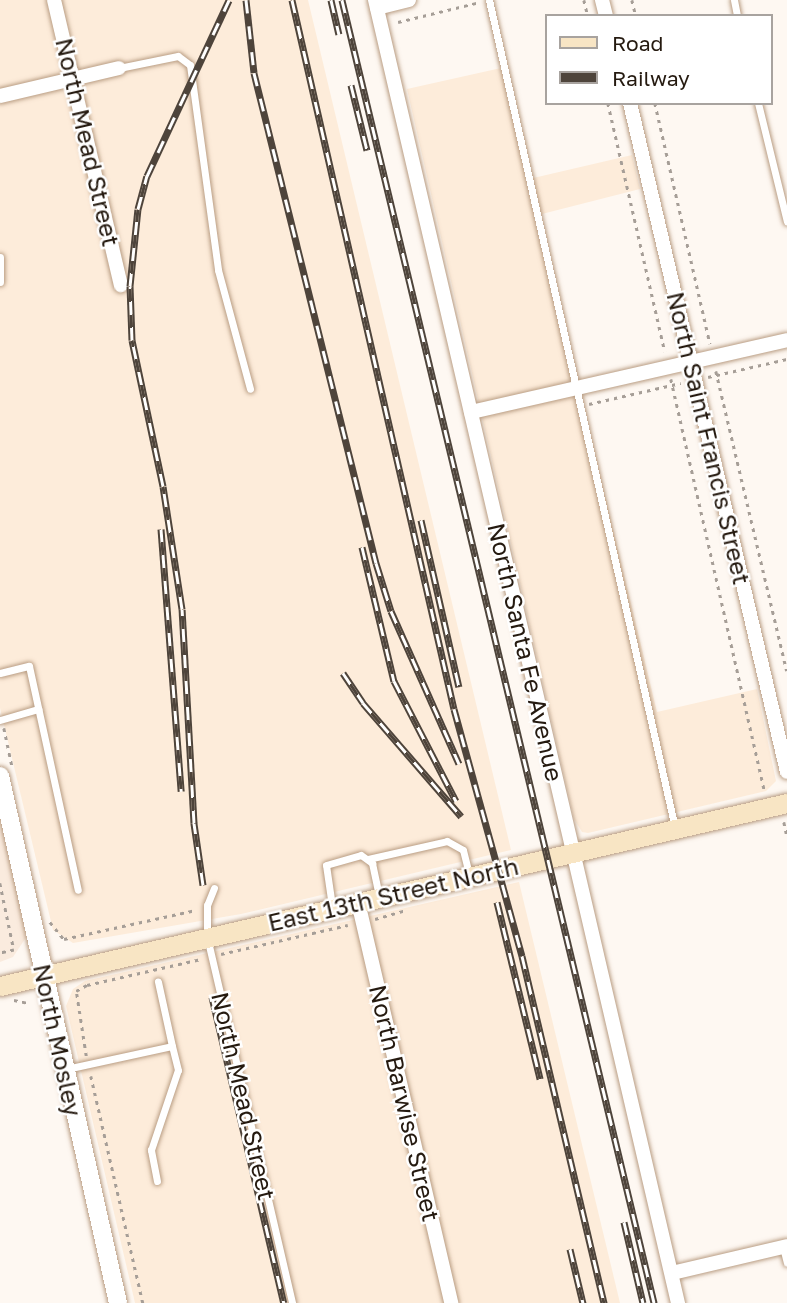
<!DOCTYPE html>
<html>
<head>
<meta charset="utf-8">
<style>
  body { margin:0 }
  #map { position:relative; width:787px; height:1303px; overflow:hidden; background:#fef8f2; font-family:"Golos Text",sans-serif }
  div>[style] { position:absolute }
  .built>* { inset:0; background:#faebde }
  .industrial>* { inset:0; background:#fdecda }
  .path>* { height:2.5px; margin-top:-1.25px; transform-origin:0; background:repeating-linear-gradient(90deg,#a69e97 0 3.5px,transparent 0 8.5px) }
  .roads { filter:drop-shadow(0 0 2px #b99d83) drop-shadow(0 0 2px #b99d83) }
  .service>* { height:7px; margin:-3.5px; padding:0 3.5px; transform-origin:3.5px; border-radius:3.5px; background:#fff }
  .minor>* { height:14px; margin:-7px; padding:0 7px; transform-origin:7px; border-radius:7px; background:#fff }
  .tertiary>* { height:18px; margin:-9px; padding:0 9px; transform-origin:9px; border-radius:9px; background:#fff }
  .secondary>* { height:19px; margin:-9.5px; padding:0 9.5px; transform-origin:9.5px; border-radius:9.5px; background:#f8e5c4 }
  .rail>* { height:7px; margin-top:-3.5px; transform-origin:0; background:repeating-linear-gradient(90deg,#fff 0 13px,#4e443b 0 26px); box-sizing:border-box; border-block:2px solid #4e443b }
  span { translate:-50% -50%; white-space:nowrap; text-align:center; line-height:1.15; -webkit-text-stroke:5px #fff; paint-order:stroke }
  .street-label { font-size:24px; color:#251a10 }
  .legend { position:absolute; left:545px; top:14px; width:228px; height:91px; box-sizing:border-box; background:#fff; border:2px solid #a8a39f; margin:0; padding:9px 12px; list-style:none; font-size:21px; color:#251a10 }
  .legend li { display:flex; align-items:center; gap:14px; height:35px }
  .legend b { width:35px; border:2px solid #a8a39f }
</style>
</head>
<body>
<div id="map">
  <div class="built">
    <i style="clip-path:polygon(0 813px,27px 936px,13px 957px,0 962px)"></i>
  </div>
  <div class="industrial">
    <i style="clip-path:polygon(0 0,308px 0,511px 850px,241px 914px,73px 943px,53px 930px,0 708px)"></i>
    <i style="clip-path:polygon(501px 68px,529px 179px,632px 155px,640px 189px,538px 215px,657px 712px,757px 689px,776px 781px,766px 791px,588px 833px,582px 832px,574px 819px,407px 89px)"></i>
    <i style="clip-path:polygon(519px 882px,620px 1303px,135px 1303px,66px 1006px,73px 989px,85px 981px)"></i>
  </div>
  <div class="path">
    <i style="left:584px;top:0;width:16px;rotate:76deg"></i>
    <i style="left:632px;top:0;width:16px;rotate:76deg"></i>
    <i style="left:398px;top:22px;width:84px;rotate:-13.7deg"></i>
    <i style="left:608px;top:103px;width:255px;rotate:77.1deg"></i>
    <i style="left:655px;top:103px;width:247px;rotate:77.1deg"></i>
    <i style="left:716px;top:371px;width:308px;rotate:76.7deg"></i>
    <i style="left:708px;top:377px;width:81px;rotate:-12.8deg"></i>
    <i style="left:671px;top:379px;width:421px;rotate:77.2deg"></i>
    <i style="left:589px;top:404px;width:94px;rotate:-12.9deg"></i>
    <i style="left:4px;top:728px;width:39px;rotate:78deg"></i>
    <i style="left:784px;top:822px;width:14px;rotate:78deg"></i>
    <i style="left:0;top:883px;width:68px;rotate:78.2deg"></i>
    <i style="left:14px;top:950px;width:14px;rotate:168deg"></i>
    <i style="left:375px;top:919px;width:32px;rotate:-16deg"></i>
    <i style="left:50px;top:922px;width:22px;rotate:51deg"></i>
    <i style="left:64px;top:939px;width:135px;rotate:-12.4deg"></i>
    <i style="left:221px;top:954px;width:130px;rotate:-12.9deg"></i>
    <i style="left:14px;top:1000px;width:14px;rotate:12deg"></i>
    <i style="left:86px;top:1056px;width:66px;rotate:-98.7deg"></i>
    <i style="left:76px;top:991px;width:13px;rotate:-29deg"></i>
    <i style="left:87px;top:985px;width:117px;rotate:-12.8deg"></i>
    <i style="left:91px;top:1076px;width:233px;rotate:77.1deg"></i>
  </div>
  <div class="roads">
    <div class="service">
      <i style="left:489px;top:0;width:849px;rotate:77.34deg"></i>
      <i style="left:734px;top:0;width:16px;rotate:79deg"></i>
      <i style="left:119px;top:68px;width:60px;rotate:-11.5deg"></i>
      <i style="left:178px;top:56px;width:15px;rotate:37deg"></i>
      <i style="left:190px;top:65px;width:207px;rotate:82.2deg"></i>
      <i style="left:218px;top:270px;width:123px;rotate:74.9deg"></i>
      <i style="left:758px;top:103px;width:122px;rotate:76.3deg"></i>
      <i style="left:0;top:257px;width:25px;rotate:90deg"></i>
      <i style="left:0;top:673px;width:30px;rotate:-14deg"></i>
      <i style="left:29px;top:666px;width:229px;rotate:77.7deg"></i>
      <i style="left:0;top:720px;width:40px;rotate:-16deg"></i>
      <i style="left:368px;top:859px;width:81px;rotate:-12.8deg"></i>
      <i style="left:447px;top:841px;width:18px;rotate:29deg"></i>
      <i style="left:463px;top:850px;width:25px;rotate:76deg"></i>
      <i style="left:214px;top:888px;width:18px;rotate:112deg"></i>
      <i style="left:207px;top:905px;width:32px;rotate:90deg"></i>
      <i style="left:207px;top:937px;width:376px;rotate:76.9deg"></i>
      <i style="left:332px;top:906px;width:41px;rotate:-98.3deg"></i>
      <i style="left:326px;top:865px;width:36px;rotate:-16deg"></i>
      <i style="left:361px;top:855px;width:14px;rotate:36deg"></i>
      <i style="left:372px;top:863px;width:35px;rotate:78deg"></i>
      <i style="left:66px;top:1069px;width:108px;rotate:-12.2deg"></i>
      <i style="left:172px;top:1046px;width:66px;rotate:-102.3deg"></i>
      <i style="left:157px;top:1181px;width:32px;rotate:-101deg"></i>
      <i style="left:151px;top:1150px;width:84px;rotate:-71.4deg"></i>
      <i style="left:178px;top:1070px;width:25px;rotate:-104deg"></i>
      <i style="left:783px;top:1247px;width:16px;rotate:76deg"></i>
    </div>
    <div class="minor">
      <i style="left:54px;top:0;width:293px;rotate:76.8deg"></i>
      <i style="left:375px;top:0;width:1338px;rotate:76.91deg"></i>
      <i style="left:602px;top:0;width:16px;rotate:76deg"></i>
      <i style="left:377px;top:8px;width:33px;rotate:-14deg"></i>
      <i style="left:0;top:96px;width:122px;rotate:-13.2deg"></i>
      <i style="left:630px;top:103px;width:687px;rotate:76.79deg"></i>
      <i style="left:471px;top:412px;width:324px;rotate:-12.8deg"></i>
      <i style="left:358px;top:902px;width:412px;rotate:76.9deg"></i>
      <i style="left:672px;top:1273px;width:118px;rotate:-13.2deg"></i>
    </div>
    <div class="tertiary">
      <i style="left:0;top:776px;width:540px;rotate:77.38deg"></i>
    </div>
    <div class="secondary">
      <i style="left:0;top:986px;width:808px;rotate:-13.09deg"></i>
    </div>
  </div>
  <div class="rail">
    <i style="left:246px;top:0;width:73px;rotate:83.7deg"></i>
    <i style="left:254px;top:73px;width:505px;rotate:76.02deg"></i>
    <i style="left:376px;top:563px;width:50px;rotate:72.6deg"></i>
    <i style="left:391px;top:611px;width:167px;rotate:66deg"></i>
    <i style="left:292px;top:0;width:727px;rotate:77.13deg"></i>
    <i style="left:454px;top:709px;width:256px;rotate:74.6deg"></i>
    <i style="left:522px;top:956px;width:357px;rotate:76.7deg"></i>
    <i style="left:331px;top:0;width:35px;rotate:77deg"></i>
    <i style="left:342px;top:0;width:1340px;rotate:76.53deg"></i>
    <i style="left:351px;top:85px;width:67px;rotate:76.2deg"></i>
    <i style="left:421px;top:520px;width:171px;rotate:77.2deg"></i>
    <i style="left:161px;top:529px;width:263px;rotate:85.6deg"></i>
    <i style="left:362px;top:547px;width:138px;rotate:76.6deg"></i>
    <i style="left:394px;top:681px;width:135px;rotate:62.7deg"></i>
    <i style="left:343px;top:673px;width:36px;rotate:56deg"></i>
    <i style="left:363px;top:703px;width:150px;rotate:49.1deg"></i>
    <i style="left:203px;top:885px;width:63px;rotate:-98.3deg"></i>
    <i style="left:194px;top:823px;width:214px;rotate:-93.2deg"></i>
    <i style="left:182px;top:609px;width:124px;rotate:-98.8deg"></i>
    <i style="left:163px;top:486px;width:149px;rotate:-102deg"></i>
    <i style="left:132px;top:340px;width:54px;rotate:-92.1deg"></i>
    <i style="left:130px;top:286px;width:77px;rotate:-84.1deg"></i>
    <i style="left:138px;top:209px;width:34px;rotate:-75deg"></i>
    <i style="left:147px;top:176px;width:194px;rotate:-65deg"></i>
    <i style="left:497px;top:902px;width:182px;rotate:76.3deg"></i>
    <i style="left:212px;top:997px;width:314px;rotate:76.8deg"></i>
    <i style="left:624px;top:1222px;width:83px;rotate:76.8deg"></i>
    <i style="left:570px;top:1249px;width:56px;rotate:76.5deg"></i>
  </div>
  <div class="street-label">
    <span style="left:88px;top:142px;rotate:77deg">North Mead Street</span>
    <span style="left:709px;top:438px;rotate:77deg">North Saint Francis Street</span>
    <span style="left:526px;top:652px;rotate:77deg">North Santa Fe Avenue</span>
    <span style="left:393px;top:894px;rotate:-13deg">East 13th Street North</span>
    <span style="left:58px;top:1040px;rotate:78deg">North Mosley</span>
    <span style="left:244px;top:1096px;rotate:77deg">North Mead Street</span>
    <span style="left:405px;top:1103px;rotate:77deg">North Barwise Street</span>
  </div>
  <ul class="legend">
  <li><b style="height:9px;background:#f8e5c4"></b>Road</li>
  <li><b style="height:9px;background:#4e443b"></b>Railway</li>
  </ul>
</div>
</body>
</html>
